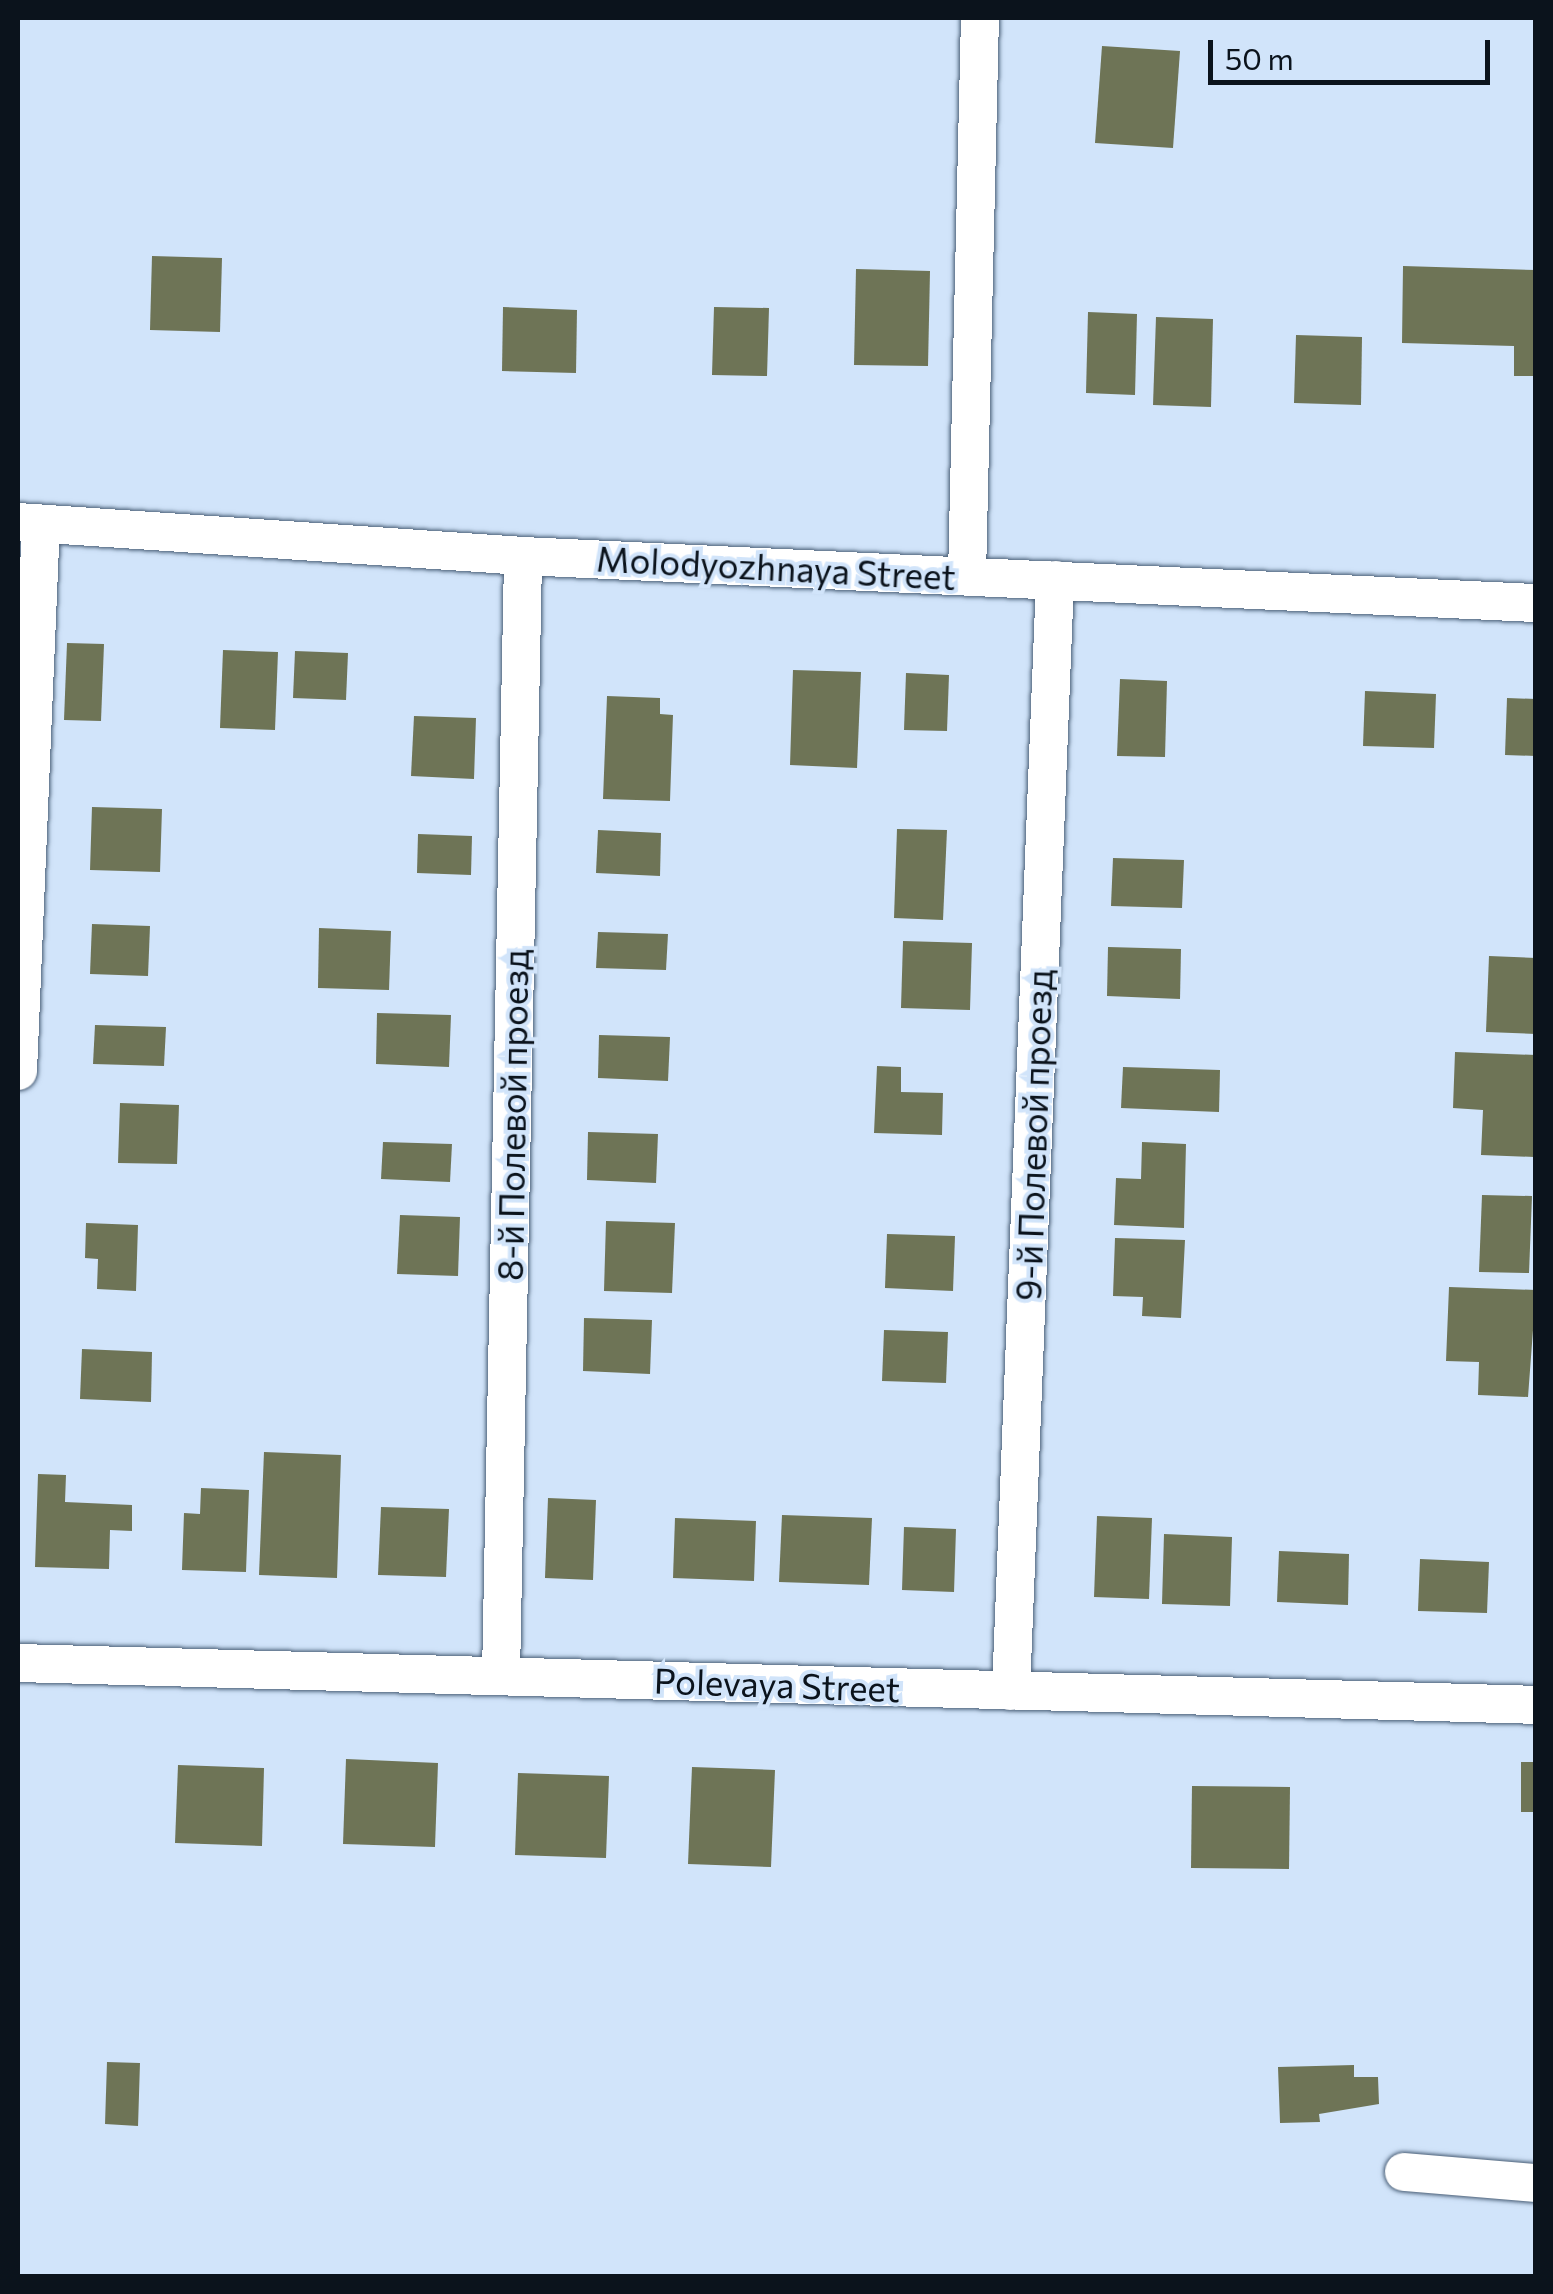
<!DOCTYPE html>
<html>
<head>
<meta charset="utf-8">
<style>
  body { margin:0 }
  #map { position:relative; width:1553px; height:2294px; overflow:hidden; background:#d1e4fa; font-family:Commissioner,sans-serif }
  div>[style] { position:absolute }
  .building>* { inset:0; background:#6e7456 }
  .roads { filter:drop-shadow(0 0 2px #495e76) drop-shadow(0 0 2px #495e76) }
  .minor>* { height:38px; margin:-19px; padding:0 19px; transform-origin:19px; border-radius:19px; background:#fff }
  span { translate:-50% -50%; white-space:nowrap; text-align:center; line-height:1.15; -webkit-text-stroke:8px #d1e4fa; paint-order:stroke }
  .street-label { font-size:35px; color:#0b131c }
  .frame { position:absolute; inset:0; border:20px solid #0b131c; pointer-events:none }
  .scale { position:absolute; left:1208px; top:40px; width:282px; height:45px; box-sizing:border-box; border:5px solid #0b131c; border-top:0; padding-left:12px; font-size:30px; line-height:35px; white-space:nowrap; color:#0b131c; -webkit-text-stroke:8px #d1e4fa; paint-order:stroke }
</style>
</head>
<body>
<div id="map">
  <div class="building">
    <i style="clip-path:polygon(1102px 46px,1180px 51px,1173px 148px,1095px 143px)"></i>
    <i style="clip-path:polygon(152px 256px,222px 258px,220px 332px,150px 330px)"></i>
    <i style="clip-path:polygon(1403px 266px,1536px 270px,1536px 376px,1514px 376px,1514px 346px,1402px 343px)"></i>
    <i style="clip-path:polygon(856px 269px,930px 271px,928px 366px,854px 365px)"></i>
    <i style="clip-path:polygon(503px 307px,577px 310px,576px 373px,502px 371px)"></i>
    <i style="clip-path:polygon(714px 307px,769px 308px,767px 376px,712px 375px)"></i>
    <i style="clip-path:polygon(1088px 312px,1137px 314px,1135px 395px,1086px 393px)"></i>
    <i style="clip-path:polygon(1156px 317px,1213px 319px,1211px 407px,1153px 405px)"></i>
    <i style="clip-path:polygon(1296px 335px,1362px 337px,1361px 405px,1294px 403px)"></i>
    <i style="clip-path:polygon(67px 643px,104px 644px,101px 721px,64px 720px)"></i>
    <i style="clip-path:polygon(223px 650px,278px 652px,275px 730px,220px 728px)"></i>
    <i style="clip-path:polygon(295px 651px,348px 653px,346px 700px,293px 698px)"></i>
    <i style="clip-path:polygon(793px 670px,861px 672px,857px 768px,790px 765px)"></i>
    <i style="clip-path:polygon(906px 673px,949px 675px,947px 731px,904px 730px)"></i>
    <i style="clip-path:polygon(1120px 679px,1167px 681px,1165px 757px,1117px 756px)"></i>
    <i style="clip-path:polygon(1365px 691px,1436px 694px,1434px 748px,1363px 746px)"></i>
    <i style="clip-path:polygon(607px 696px,660px 698px,660px 714px,673px 715px,670px 801px,603px 799px)"></i>
    <i style="clip-path:polygon(1507px 698px,1536px 699px,1536px 756px,1505px 755px)"></i>
    <i style="clip-path:polygon(414px 716px,476px 718px,474px 779px,411px 776px)"></i>
    <i style="clip-path:polygon(92px 807px,162px 809px,160px 872px,90px 870px)"></i>
    <i style="clip-path:polygon(897px 829px,947px 830px,943px 920px,894px 918px)"></i>
    <i style="clip-path:polygon(598px 830px,661px 833px,660px 876px,596px 873px)"></i>
    <i style="clip-path:polygon(418px 834px,472px 836px,471px 875px,417px 873px)"></i>
    <i style="clip-path:polygon(1113px 858px,1184px 860px,1182px 908px,1111px 906px)"></i>
    <i style="clip-path:polygon(92px 924px,150px 926px,148px 976px,90px 974px)"></i>
    <i style="clip-path:polygon(319px 928px,391px 931px,389px 990px,318px 988px)"></i>
    <i style="clip-path:polygon(598px 932px,668px 934px,666px 970px,596px 968px)"></i>
    <i style="clip-path:polygon(903px 941px,972px 943px,970px 1010px,901px 1008px)"></i>
    <i style="clip-path:polygon(1108px 947px,1181px 949px,1180px 999px,1107px 996px)"></i>
    <i style="clip-path:polygon(1489px 956px,1536px 958px,1536px 1034px,1486px 1032px)"></i>
    <i style="clip-path:polygon(377px 1013px,451px 1015px,449px 1067px,376px 1064px)"></i>
    <i style="clip-path:polygon(95px 1025px,166px 1027px,164px 1066px,93px 1064px)"></i>
    <i style="clip-path:polygon(599px 1035px,670px 1037px,668px 1081px,598px 1078px)"></i>
    <i style="clip-path:polygon(1455px 1052px,1536px 1055px,1534px 1157px,1481px 1155px,1483px 1110px,1453px 1108px)"></i>
    <i style="clip-path:polygon(877px 1066px,901px 1067px,901px 1092px,943px 1093px,942px 1135px,874px 1133px)"></i>
    <i style="clip-path:polygon(1123px 1067px,1220px 1070px,1219px 1112px,1121px 1108px)"></i>
    <i style="clip-path:polygon(120px 1103px,179px 1105px,177px 1164px,118px 1163px)"></i>
    <i style="clip-path:polygon(588px 1132px,658px 1134px,656px 1183px,587px 1180px)"></i>
    <i style="clip-path:polygon(383px 1142px,452px 1144px,450px 1182px,381px 1179px)"></i>
    <i style="clip-path:polygon(1142px 1142px,1186px 1144px,1184px 1228px,1114px 1225px,1116px 1178px,1141px 1179px)"></i>
    <i style="clip-path:polygon(1482px 1195px,1532px 1196px,1529px 1273px,1479px 1272px)"></i>
    <i style="clip-path:polygon(400px 1215px,460px 1217px,458px 1276px,397px 1274px)"></i>
    <i style="clip-path:polygon(606px 1221px,675px 1223px,672px 1293px,604px 1291px)"></i>
    <i style="clip-path:polygon(86px 1223px,138px 1225px,136px 1291px,97px 1289px,98px 1259px,85px 1258px)"></i>
    <i style="clip-path:polygon(887px 1234px,955px 1236px,953px 1291px,885px 1288px)"></i>
    <i style="clip-path:polygon(1115px 1238px,1185px 1240px,1181px 1318px,1142px 1316px,1143px 1297px,1113px 1296px)"></i>
    <i style="clip-path:polygon(1449px 1287px,1536px 1290px,1528px 1397px,1478px 1395px,1479px 1362px,1446px 1361px)"></i>
    <i style="clip-path:polygon(584px 1318px,652px 1320px,650px 1374px,583px 1371px)"></i>
    <i style="clip-path:polygon(884px 1330px,948px 1332px,946px 1383px,882px 1381px)"></i>
    <i style="clip-path:polygon(82px 1349px,152px 1352px,151px 1402px,80px 1399px)"></i>
    <i style="clip-path:polygon(264px 1452px,341px 1455px,337px 1578px,259px 1575px)"></i>
    <i style="clip-path:polygon(38px 1474px,66px 1475px,65px 1502px,132px 1505px,132px 1531px,110px 1530px,109px 1569px,35px 1567px)"></i>
    <i style="clip-path:polygon(201px 1488px,249px 1490px,246px 1572px,182px 1570px,184px 1513px,200px 1514px)"></i>
    <i style="clip-path:polygon(548px 1498px,596px 1500px,593px 1580px,545px 1578px)"></i>
    <i style="clip-path:polygon(381px 1507px,449px 1509px,446px 1577px,378px 1575px)"></i>
    <i style="clip-path:polygon(782px 1515px,872px 1518px,869px 1585px,779px 1582px)"></i>
    <i style="clip-path:polygon(1097px 1516px,1152px 1518px,1149px 1599px,1094px 1597px)"></i>
    <i style="clip-path:polygon(675px 1518px,756px 1521px,754px 1581px,673px 1578px)"></i>
    <i style="clip-path:polygon(904px 1527px,956px 1529px,954px 1592px,902px 1590px)"></i>
    <i style="clip-path:polygon(1164px 1534px,1232px 1537px,1230px 1606px,1162px 1604px)"></i>
    <i style="clip-path:polygon(1279px 1551px,1349px 1554px,1348px 1605px,1277px 1602px)"></i>
    <i style="clip-path:polygon(1420px 1559px,1489px 1562px,1487px 1613px,1418px 1611px)"></i>
    <i style="clip-path:polygon(346px 1759px,438px 1763px,435px 1847px,343px 1844px)"></i>
    <i style="clip-path:polygon(1521px 1762px,1536px 1762px,1536px 1812px,1521px 1812px)"></i>
    <i style="clip-path:polygon(178px 1765px,264px 1768px,262px 1846px,175px 1843px)"></i>
    <i style="clip-path:polygon(692px 1767px,775px 1770px,771px 1867px,688px 1864px)"></i>
    <i style="clip-path:polygon(518px 1773px,609px 1776px,606px 1858px,515px 1855px)"></i>
    <i style="clip-path:polygon(1192px 1786px,1290px 1787px,1289px 1869px,1191px 1868px)"></i>
    <i style="clip-path:polygon(107px 2062px,140px 2063px,138px 2126px,105px 2124px)"></i>
    <i style="clip-path:polygon(1354px 2065px,1354px 2077px,1378px 2077px,1379px 2104px,1319px 2114px,1320px 2122px,1280px 2123px,1278px 2067px)"></i>
  </div>
  <div class="roads">
    <div class="minor">
      <i style="left:18px;top:522px;width:506px;rotate:3.85deg"></i>
      <i style="left:523px;top:556px;width:1014px;rotate:2.66deg"></i>
      <i style="left:967px;top:576px;width:558px;rotate:-88.67deg"></i>
      <i style="left:18px;top:1071px;width:548px;rotate:-87.6deg"></i>
      <i style="left:18px;top:1663px;width:1519px;rotate:1.58deg"></i>
      <i style="left:501px;top:1675px;width:1119px;rotate:-88.87deg"></i>
      <i style="left:1011px;top:1691px;width:1112px;rotate:-87.73deg"></i>
      <i style="left:1404px;top:2172px;width:132px;rotate:4.8deg"></i>
    </div>
  </div>
  <div class="street-label">
    <span style="left:776px;top:567px;rotate:3deg">Molodyozhnaya Street</span>
    <span style="left:512px;top:1115px;rotate:-89deg">8-й Полевой проезд</span>
    <span style="left:1033px;top:1135px;rotate:-88deg">9-й Полевой проезд</span>
    <span style="left:777px;top:1684px;rotate:2deg">Polevaya Street</span>
  </div>
  <div class="frame"></div>
  <div class="scale">50 m</div>
</div>
</body>
</html>
